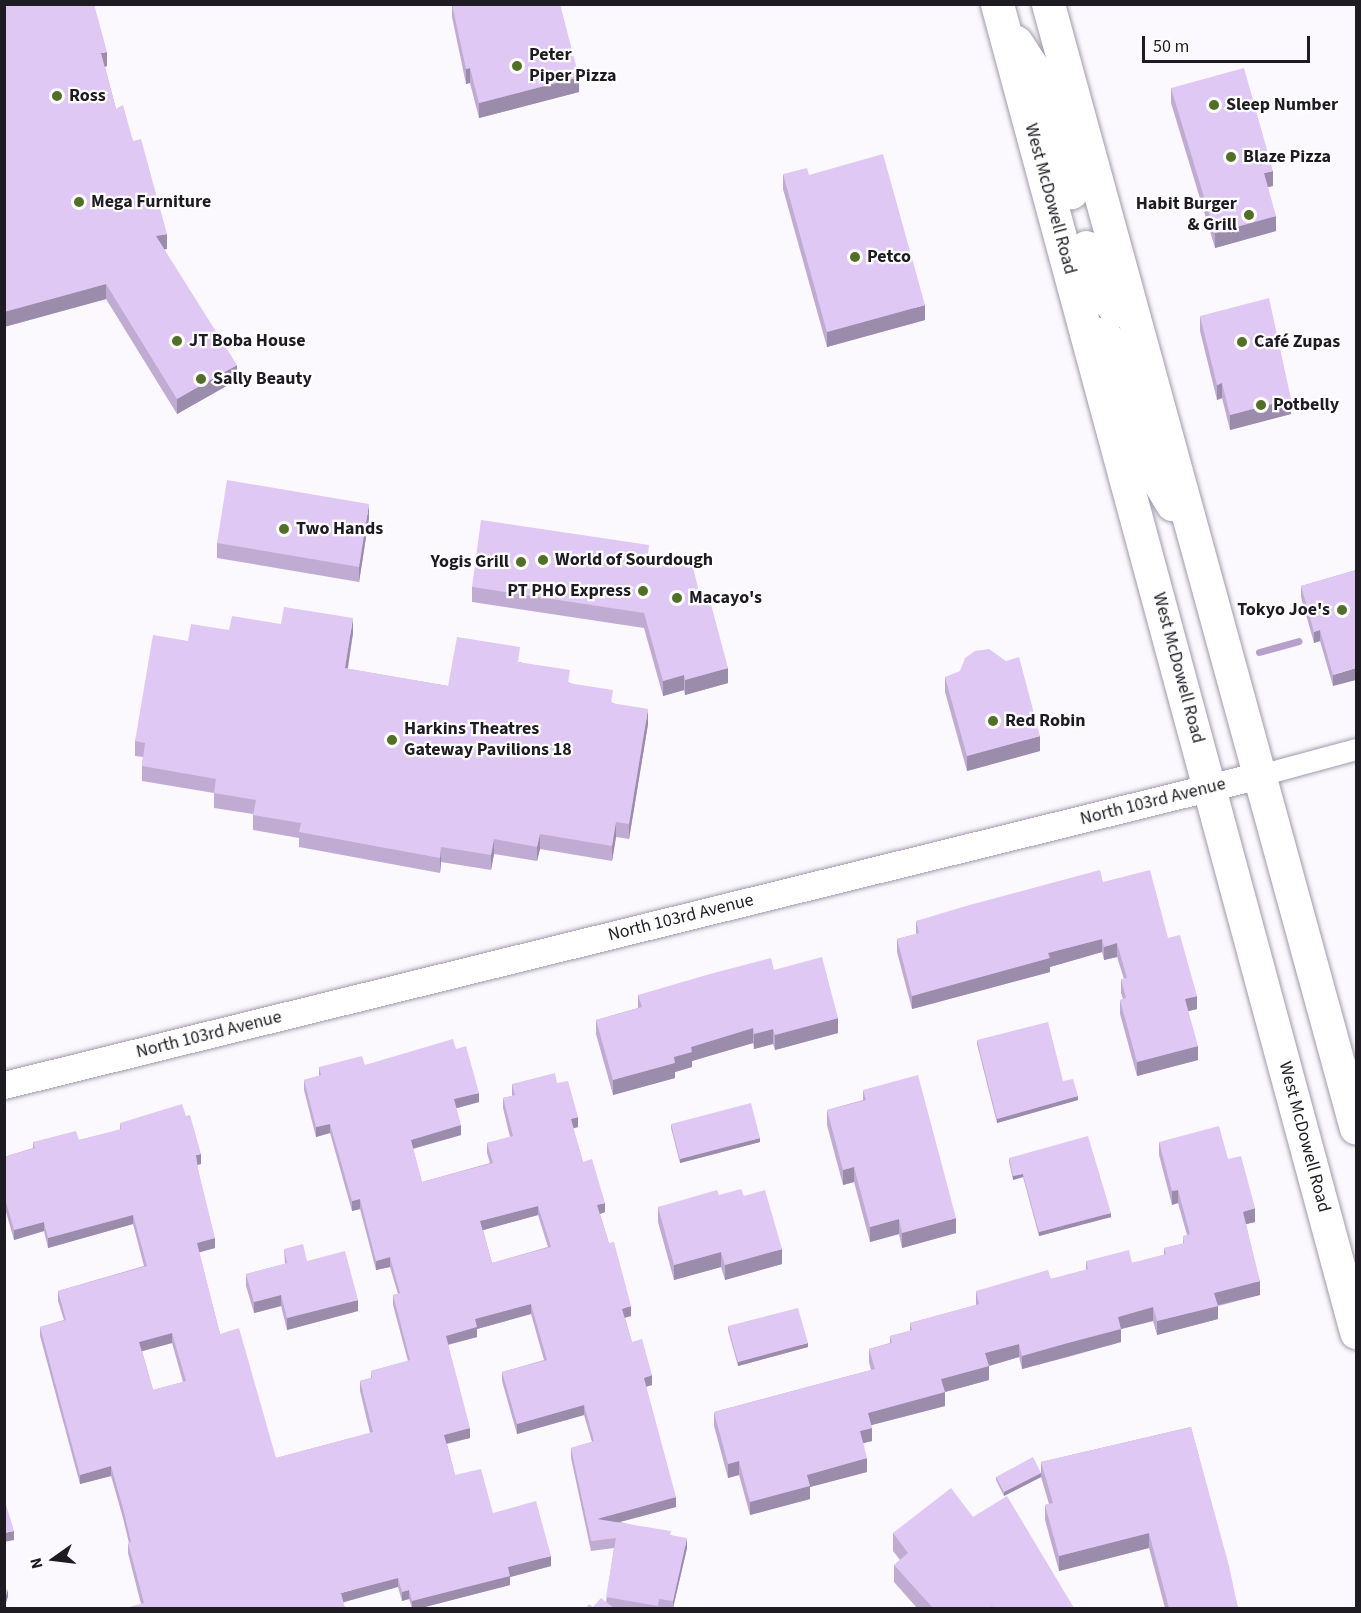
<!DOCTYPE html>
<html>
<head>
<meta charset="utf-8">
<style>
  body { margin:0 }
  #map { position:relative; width:1361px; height:1613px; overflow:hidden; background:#fbf9fd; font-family:"Source Sans 3",sans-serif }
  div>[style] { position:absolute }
  .stream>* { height:7px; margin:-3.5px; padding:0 3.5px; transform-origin:3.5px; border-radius:3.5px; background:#b7a1cb }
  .roads { filter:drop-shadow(0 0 2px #a299ab) drop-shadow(0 0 2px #a299ab) }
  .minor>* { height:21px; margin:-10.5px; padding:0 10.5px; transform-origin:10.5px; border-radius:10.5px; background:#fff }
  .tertiary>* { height:27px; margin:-13.5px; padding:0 13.5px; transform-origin:13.5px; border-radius:13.5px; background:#fff }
  .primary>* { height:33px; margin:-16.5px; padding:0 16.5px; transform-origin:16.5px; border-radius:16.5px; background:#fff }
  .wall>* { inset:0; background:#c0acd2 }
  .shaded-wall>* { inset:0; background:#9c8cab }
  .building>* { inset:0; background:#dfc8f4 }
  .dots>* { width:16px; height:16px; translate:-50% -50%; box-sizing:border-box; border:3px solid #fff; border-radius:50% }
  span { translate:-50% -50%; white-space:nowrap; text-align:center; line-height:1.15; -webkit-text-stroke:4.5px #fff; paint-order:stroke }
  .poi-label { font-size:18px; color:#1f1b22; font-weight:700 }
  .left { translate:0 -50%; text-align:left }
  .right { translate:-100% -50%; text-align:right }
  .street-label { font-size:18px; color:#1f1b22 }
  .frame { position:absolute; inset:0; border:6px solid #1f1b22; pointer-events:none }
  .north { position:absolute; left:24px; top:1529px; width:60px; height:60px; -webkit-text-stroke:4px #fff; paint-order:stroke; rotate:256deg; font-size:16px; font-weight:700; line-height:24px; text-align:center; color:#1f1b22 }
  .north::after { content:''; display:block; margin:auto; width:21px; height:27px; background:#1f1b22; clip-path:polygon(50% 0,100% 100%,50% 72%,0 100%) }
  .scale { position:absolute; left:1142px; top:36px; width:168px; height:27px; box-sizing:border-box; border:3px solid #1f1b22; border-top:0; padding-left:8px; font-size:18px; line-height:21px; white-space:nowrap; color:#1f1b22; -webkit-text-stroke:4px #fff; paint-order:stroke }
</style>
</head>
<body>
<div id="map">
  <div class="stream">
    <i style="left:1259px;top:652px;width:41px;rotate:-15.4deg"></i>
  </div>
  <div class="roads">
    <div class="minor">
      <i style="left:1260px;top:775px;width:99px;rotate:-15.2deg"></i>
    </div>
    <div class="tertiary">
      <i style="left:4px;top:1085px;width:1294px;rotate:-13.86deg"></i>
    </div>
    <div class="primary">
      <i style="left:997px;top:4px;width:1376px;rotate:74.87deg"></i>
      <i style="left:1048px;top:4px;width:1165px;rotate:74.68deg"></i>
      <i style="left:1016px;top:42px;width:48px;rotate:57deg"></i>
      <i style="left:1042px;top:82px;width:114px;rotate:75.2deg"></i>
      <i style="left:1086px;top:247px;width:42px;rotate:75deg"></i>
      <i style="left:1097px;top:288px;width:25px;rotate:48deg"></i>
      <i style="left:1114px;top:307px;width:19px;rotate:21deg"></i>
      <i style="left:1087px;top:332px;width:17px;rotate:10deg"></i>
      <i style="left:1104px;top:335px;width:26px;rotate:53deg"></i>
      <i style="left:1120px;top:356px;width:112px;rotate:75.5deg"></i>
      <i style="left:1148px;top:464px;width:47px;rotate:59deg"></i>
    </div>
  </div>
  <div class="wall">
    <i style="clip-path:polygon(4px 4px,107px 66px,105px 67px,116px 109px,133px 141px,167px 249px,164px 249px,237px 380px,177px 414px,106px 299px,4px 327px)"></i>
    <i style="clip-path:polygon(452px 4px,579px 92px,479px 118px,470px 83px,466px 84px,452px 17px)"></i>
    <i style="clip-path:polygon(1171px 88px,1273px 186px,1268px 187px,1276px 231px,1215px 248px,1171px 103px)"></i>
    <i style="clip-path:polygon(783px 174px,809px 175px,925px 320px,827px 347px,783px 189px)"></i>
    <i style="clip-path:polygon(1200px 316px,1291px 414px,1230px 430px,1222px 398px,1217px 400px,1200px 331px)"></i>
    <i style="clip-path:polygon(369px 518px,359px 582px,217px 558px,217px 543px)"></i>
    <i style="clip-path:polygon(649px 554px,701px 599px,728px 683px,685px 695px,684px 690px,663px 696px,644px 628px,472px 602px,472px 587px)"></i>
    <i style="clip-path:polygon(1356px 570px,1333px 686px,1320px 641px,1314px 643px,1301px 597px,1301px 586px)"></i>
    <i style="clip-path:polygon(281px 624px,353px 633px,348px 669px,448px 686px,520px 662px,570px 683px,613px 703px,648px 724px,629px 839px,616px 837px,612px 861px,540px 849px,537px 861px,494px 854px,491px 870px,441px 862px,440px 873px,299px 847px,299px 838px,253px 830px,253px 814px,214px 808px,214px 793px,142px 781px,142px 766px,143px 757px,135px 756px,135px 741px,188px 641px,229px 630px)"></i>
    <i style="clip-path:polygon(945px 677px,1040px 751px,967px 771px,945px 692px)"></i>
    <i style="clip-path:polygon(1103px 882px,1168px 938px,1197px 1009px,1188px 1011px,1198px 1060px,1137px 1076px,1120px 1014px,1120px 1000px,1123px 999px,1121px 993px,1121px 979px,1124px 979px,1117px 957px,1104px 960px,1102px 952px,1050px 967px,1050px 972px,912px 1009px,897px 952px,897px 939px,916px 934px,916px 921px)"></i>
    <i style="clip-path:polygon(774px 970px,838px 1033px,775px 1050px,773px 1044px,754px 1049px,753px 1043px,692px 1061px,692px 1067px,675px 1072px,675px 1078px,613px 1095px,596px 1034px,596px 1020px,638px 1008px,638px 995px)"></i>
    <i style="clip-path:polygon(977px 1040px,1063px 1081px,1078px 1100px,997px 1123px,977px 1044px)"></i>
    <i style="clip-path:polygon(evenodd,456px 1049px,479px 1102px,456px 1108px,461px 1135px,413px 1149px,422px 1182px,490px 1163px,487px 1153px,487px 1143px,510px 1137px,503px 1108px,503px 1098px,512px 1096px,512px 1084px,557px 1083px,578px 1127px,573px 1128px,583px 1162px,605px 1212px,600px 1214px,631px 1316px,625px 1318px,632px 1342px,652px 1385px,646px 1387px,676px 1507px,620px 1522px,671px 1535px,687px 1548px,673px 1608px,586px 1608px,593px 1607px,606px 1602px,614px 1548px,591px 1551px,571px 1458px,571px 1448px,592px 1442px,584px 1415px,517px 1434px,502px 1381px,502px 1372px,544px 1360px,531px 1314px,477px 1329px,477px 1337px,448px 1345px,470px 1438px,447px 1444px,455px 1475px,493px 1513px,551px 1566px,510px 1577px,510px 1585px,421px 1608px,412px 1608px,409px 1599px,402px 1601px,398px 1587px,141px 1604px,128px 1553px,128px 1543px,129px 1543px,123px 1518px,111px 1476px,80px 1484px,40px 1336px,40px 1327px,64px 1320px,58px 1301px,58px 1291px,144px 1266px,133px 1224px,48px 1248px,44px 1231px,14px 1240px,4px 1205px,4px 1157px,33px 1148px,33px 1142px,79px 1140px,120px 1130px,120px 1123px,201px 1164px,197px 1165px,215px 1248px,199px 1252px,220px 1334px,276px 1458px,370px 1433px,360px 1391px,360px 1381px,371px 1378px,371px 1371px,408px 1361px,393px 1305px,393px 1295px,398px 1294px,390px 1267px,376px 1270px,360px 1209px,352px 1211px,330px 1133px,316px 1137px,304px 1090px,304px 1080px,319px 1076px,319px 1067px,365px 1065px,456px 1049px,538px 1215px,548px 1247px,492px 1263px,483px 1230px,538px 1215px,456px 1049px,172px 1343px,183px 1382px,153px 1390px,142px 1351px,172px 1343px)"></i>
    <i style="clip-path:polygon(863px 1090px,956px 1233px,902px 1248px,899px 1234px,870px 1242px,854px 1182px,843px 1185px,827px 1125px,827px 1110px,863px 1100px)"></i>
    <i style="clip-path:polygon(671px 1124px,760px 1142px,680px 1163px,671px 1128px)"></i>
    <i style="clip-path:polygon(1159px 1142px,1228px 1159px,1255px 1222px,1246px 1224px,1260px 1295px,1218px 1306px,1218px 1319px,1157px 1335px,1153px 1321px,1121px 1329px,1121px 1342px,1068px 1357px,1022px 1369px,1019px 1357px,989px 1366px,989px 1380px,945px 1392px,945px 1406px,871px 1425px,872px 1441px,863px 1443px,867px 1472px,810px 1487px,810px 1499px,750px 1515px,739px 1475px,728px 1478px,714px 1426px,714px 1412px,871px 1370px,869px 1362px,869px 1349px,890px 1343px,890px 1336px,910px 1331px,910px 1323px,976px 1305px,976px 1291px,1051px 1279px,1086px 1270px,1086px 1261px,1132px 1263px,1164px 1255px,1164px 1248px,1183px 1244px,1183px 1236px,1187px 1235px,1178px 1203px,1172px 1205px,1159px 1155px)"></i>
    <i style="clip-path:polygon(1009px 1158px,1111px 1217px,1039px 1236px,1023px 1177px,1013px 1180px,1009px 1162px)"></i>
    <i style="clip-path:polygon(719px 1195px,744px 1196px,782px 1264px,725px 1280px,721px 1267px,674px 1280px,658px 1222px,658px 1207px)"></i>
    <i style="clip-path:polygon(284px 1249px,307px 1261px,358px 1311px,287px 1330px,281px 1306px,254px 1313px,246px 1286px,246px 1274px,285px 1264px)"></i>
    <i style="clip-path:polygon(728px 1326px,808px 1347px,738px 1366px,728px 1330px)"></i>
    <i style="clip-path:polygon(1191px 1427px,1238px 1608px,1165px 1608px,1149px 1548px,1059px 1571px,1045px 1520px,1045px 1505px,1049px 1504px,1041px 1477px,1004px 1496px,996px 1480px,996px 1477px,1041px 1473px,1041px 1462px)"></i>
    <i style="clip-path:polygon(973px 1517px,1074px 1608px,917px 1608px,894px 1582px,894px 1565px,900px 1560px,893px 1551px,893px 1533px)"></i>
  </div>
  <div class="shaded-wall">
    <i style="clip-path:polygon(107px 52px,107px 66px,101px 68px,101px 53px)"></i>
    <i style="clip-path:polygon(470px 68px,470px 83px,466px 84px,466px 69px)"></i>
    <i style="clip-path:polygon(579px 77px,579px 92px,479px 118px,479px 103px)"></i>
    <i style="clip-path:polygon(1273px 171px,1273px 186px,1264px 188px,1264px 173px)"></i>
    <i style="clip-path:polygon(1276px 216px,1276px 231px,1215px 248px,1215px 233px)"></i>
    <i style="clip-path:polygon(167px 234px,167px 249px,156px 251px,156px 236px)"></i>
    <i style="clip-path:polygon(106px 284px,106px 299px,4px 327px,4px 312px)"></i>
    <i style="clip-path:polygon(925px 305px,925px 320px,827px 347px,827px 332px)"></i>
    <i style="clip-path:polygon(237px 365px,237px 380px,177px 414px,177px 399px)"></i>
    <i style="clip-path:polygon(1222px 383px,1222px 398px,1217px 400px,1217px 385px)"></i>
    <i style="clip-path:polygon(1291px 399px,1291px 414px,1230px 430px,1230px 415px)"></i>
    <i style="clip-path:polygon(369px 504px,369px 518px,359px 582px,359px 567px)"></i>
    <i style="clip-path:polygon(353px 618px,353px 633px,345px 683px,345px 668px)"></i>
    <i style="clip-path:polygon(1320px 630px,1320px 641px,1314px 643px,1314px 632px)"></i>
    <i style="clip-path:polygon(728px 668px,728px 683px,685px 695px,685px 680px)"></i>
    <i style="clip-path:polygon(1356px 668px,1356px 680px,1333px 686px,1333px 675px)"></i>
    <i style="clip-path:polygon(684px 675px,684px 690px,663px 696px,663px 681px)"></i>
    <i style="clip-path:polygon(648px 709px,648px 724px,629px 839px,629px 824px)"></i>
    <i style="clip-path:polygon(1040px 736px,1040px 751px,967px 771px,967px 756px)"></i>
    <i style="clip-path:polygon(616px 822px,616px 837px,612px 861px,612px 846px)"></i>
    <i style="clip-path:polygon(540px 834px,540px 849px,537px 861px,537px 847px)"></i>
    <i style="clip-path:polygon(494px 839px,494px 854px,491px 870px,491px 855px)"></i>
    <i style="clip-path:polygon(441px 847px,441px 862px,440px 873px,440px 858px)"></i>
    <i style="clip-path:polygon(1102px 939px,1102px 952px,1050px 967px,1050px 972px,912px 1009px,912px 996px,1048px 953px)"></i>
    <i style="clip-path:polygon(1117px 943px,1117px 957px,1104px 960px,1104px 947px)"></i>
    <i style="clip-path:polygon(1197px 996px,1197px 1009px,1185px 1012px,1185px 999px)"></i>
    <i style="clip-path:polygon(838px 1018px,838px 1033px,775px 1050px,775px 1035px)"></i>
    <i style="clip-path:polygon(753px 1028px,753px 1043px,692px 1061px,692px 1067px,675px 1072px,675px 1078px,613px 1095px,613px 1080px,674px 1057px,691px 1047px)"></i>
    <i style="clip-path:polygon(773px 1029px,773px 1044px,754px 1049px,754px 1034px)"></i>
    <i style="clip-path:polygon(1198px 1046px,1198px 1060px,1137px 1076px,1137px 1062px)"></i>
    <i style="clip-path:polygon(479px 1093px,479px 1102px,454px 1109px,454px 1099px)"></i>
    <i style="clip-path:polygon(1078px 1096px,1078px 1100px,997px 1123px,997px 1119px)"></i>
    <i style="clip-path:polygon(578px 1117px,578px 1127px,571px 1129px,571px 1119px)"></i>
    <i style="clip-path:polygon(330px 1124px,330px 1133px,316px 1137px,316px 1127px)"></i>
    <i style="clip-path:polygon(461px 1125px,461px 1135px,411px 1149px,411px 1140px)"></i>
    <i style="clip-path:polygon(760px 1138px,760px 1142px,680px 1163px,680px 1159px)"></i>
    <i style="clip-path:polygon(201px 1154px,201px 1164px,196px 1165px,196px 1155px)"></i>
    <i style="clip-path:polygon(854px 1167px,854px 1182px,843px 1185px,843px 1170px)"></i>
    <i style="clip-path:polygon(1023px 1174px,1023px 1177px,1013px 1180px,1013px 1176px)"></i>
    <i style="clip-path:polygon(1178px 1190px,1178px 1203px,1172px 1205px,1172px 1191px)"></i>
    <i style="clip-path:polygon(360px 1199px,360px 1209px,352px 1211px,352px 1201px)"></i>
    <i style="clip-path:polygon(605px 1203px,605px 1212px,597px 1215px,597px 1205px)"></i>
    <i style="clip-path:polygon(538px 1206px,538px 1215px,480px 1231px,480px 1221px)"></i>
    <i style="clip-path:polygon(1255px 1208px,1255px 1222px,1243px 1225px,1243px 1212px)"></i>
    <i style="clip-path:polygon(1111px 1213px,1111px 1217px,1039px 1236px,1039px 1232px)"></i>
    <i style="clip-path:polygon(133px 1215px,133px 1224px,48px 1248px,48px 1238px)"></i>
    <i style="clip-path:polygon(956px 1218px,956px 1233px,902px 1248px,902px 1233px)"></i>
    <i style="clip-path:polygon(899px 1219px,899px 1234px,870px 1242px,870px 1227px)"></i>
    <i style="clip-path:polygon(44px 1222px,44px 1231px,14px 1240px,14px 1230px)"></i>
    <i style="clip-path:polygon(215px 1238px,215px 1248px,197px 1253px,197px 1243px)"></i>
    <i style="clip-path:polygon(782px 1249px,782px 1264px,725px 1280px,725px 1265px)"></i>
    <i style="clip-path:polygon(721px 1252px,721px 1267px,674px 1280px,674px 1265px)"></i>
    <i style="clip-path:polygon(390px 1257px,390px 1267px,376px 1270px,376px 1261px)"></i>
    <i style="clip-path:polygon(1260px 1281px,1260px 1295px,1214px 1306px,1214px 1293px)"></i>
    <i style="clip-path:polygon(281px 1295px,281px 1306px,254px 1313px,254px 1302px)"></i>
    <i style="clip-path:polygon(358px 1300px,358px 1311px,287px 1330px,287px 1318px)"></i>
    <i style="clip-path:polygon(531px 1304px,531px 1314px,477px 1329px,477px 1337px,446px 1345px,446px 1336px,475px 1319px)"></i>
    <i style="clip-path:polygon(631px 1306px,631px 1316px,622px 1318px,622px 1309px)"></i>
    <i style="clip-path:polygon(1218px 1306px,1218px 1319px,1157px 1335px,1157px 1321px)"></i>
    <i style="clip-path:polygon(1153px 1307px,1153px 1321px,1121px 1329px,1121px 1342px,1022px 1369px,1022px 1356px,1118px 1317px)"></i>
    <i style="clip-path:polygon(172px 1333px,172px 1343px,139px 1352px,139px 1342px)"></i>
    <i style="clip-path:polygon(808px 1343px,808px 1347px,738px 1366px,738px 1362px)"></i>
    <i style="clip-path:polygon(1019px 1344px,1019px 1357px,985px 1367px,985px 1353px)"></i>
    <i style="clip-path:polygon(989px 1366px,989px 1380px,941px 1393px,941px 1379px)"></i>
    <i style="clip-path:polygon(652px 1375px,652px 1385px,644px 1387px,644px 1378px)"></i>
    <i style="clip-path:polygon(945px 1392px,945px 1406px,868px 1426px,868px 1413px)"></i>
    <i style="clip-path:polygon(584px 1405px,584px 1415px,517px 1434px,517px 1424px)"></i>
    <i style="clip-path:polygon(470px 1428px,470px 1438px,444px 1444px,444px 1435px)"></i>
    <i style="clip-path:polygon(872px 1428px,872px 1441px,860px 1444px,860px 1431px)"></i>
    <i style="clip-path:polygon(867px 1458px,867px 1472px,810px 1487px,810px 1499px,750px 1515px,750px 1502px,807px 1475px)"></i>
    <i style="clip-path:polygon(739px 1461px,739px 1475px,728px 1478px,728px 1464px)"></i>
    <i style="clip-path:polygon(111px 1466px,111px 1476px,80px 1484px,80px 1475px)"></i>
    <i style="clip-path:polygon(1041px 1473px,1041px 1477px,1004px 1496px,1004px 1492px)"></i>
    <i style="clip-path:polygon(676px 1497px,676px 1507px,597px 1528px,597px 1519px)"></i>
    <i style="clip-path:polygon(14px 1531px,14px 1540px,4px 1542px,4px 1533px)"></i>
    <i style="clip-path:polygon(1149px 1533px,1149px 1548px,1059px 1571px,1059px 1556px)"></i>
    <i style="clip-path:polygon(687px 1538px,687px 1548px,673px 1608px,673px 1601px)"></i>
    <i style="clip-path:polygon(551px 1556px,551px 1566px,510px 1577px,510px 1585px,421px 1608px,412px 1608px,412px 1601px,508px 1567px)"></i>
    <i style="clip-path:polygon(398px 1578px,398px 1587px,341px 1603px,341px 1593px)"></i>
    <i style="clip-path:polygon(8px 1590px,8px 1597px,4px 1608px,4px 1600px)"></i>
    <i style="clip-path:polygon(409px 1590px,409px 1599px,402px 1601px,402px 1592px)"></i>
  </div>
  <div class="building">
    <i style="clip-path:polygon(4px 4px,94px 4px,107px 52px,101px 53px,116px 109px,123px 105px,133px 141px,141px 139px,167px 234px,156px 236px,237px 365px,177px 399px,106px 284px,4px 312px)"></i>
    <i style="clip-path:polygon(452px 4px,560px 4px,579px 77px,479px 103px,470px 68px,466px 69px)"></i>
    <i style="clip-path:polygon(1244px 68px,1273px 171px,1264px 173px,1276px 216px,1215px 233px,1171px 88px)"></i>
    <i style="clip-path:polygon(883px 154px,925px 305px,827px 332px,783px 174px,807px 168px,809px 175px)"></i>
    <i style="clip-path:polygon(1269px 298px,1291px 399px,1230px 415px,1222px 383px,1217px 385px,1200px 316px)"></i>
    <i style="clip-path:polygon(227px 480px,369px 504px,359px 567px,217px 543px)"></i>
    <i style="clip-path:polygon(481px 520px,649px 545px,648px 554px,691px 560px,701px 599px,709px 597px,728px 668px,685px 680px,684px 675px,663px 681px,644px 613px,472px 587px)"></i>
    <i style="clip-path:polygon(1356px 570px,1356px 668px,1333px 675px,1320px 630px,1314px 632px,1301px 586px)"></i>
    <i style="clip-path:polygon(284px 607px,353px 618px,345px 668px,448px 686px,457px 637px,520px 647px,518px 662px,570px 670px,568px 683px,613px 690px,611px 703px,648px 709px,629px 824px,616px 822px,612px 846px,540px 834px,537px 847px,494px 839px,491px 855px,441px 847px,440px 858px,299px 832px,301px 823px,253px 815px,256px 800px,214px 793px,216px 779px,142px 766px,145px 743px,135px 741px,153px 635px,188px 641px,191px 624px,229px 630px,232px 616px,281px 624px)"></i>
    <i style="clip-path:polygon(989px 649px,1006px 661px,1019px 657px,1040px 736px,967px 756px,945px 677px,960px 671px,965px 658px,975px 651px)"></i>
    <i style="clip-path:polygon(1100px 870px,1103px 882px,1150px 870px,1168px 938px,1180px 935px,1197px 996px,1185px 999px,1198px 1046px,1137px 1062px,1120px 1000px,1126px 998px,1121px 979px,1127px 978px,1117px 943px,1104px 947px,1102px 939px,1048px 953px,1050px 958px,912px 996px,897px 939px,919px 933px,916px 921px,966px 906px)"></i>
    <i style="clip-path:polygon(822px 957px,838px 1018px,775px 1035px,773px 1029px,754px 1034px,753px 1028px,691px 1047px,692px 1052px,674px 1057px,675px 1063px,613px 1080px,596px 1020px,642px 1007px,638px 995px,710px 974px,771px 958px,774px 970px)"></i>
    <i style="clip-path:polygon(1048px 1022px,1063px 1081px,1073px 1079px,1078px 1096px,997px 1119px,977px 1040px)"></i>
    <i style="clip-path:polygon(evenodd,453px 1039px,456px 1049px,466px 1046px,479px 1093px,454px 1099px,461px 1125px,411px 1140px,422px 1182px,493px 1163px,487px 1143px,513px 1136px,503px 1098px,515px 1095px,512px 1084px,555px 1073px,557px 1083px,568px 1081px,578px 1117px,571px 1119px,583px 1162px,592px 1159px,605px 1203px,597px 1205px,609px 1243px,614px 1242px,631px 1306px,622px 1309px,632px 1342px,642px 1339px,652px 1375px,644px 1378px,676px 1497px,597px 1519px,671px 1531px,670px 1535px,687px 1538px,673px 1601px,659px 1599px,658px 1606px,606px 1597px,616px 1538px,591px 1541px,571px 1448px,594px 1441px,584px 1405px,517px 1424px,502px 1372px,547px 1360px,531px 1304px,475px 1319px,477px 1327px,446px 1336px,470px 1428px,444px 1435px,455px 1475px,481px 1469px,493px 1513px,536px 1501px,551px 1556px,508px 1567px,510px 1576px,412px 1601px,409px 1590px,402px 1592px,398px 1578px,341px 1593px,345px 1608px,125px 1608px,144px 1603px,128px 1543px,131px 1542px,123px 1508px,111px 1466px,80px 1475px,40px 1327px,66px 1320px,58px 1291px,147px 1266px,133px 1215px,48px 1238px,44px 1222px,14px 1230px,4px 1195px,4px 1157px,35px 1148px,33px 1142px,76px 1131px,79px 1140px,121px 1129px,120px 1123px,182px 1104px,186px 1116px,190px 1115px,201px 1154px,196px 1155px,198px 1169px,215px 1238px,197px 1243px,220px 1334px,239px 1328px,276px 1458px,373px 1432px,360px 1381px,372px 1378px,371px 1371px,410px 1360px,393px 1295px,400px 1293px,390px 1257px,376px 1261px,360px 1199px,352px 1201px,330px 1124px,316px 1127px,304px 1080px,321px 1075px,319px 1067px,362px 1056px,365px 1065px,453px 1039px,538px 1206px,551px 1247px,492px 1263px,480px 1221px,538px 1206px,453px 1039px,172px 1333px,186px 1381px,153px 1390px,139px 1342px,172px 1333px)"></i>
    <i style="clip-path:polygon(918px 1075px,956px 1218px,902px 1233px,899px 1219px,870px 1227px,854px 1167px,843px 1170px,827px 1110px,866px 1100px,863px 1090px)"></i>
    <i style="clip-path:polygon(751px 1103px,760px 1138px,680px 1159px,671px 1124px)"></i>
    <i style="clip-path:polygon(1219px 1126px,1228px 1159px,1241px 1156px,1255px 1208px,1243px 1212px,1260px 1281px,1214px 1293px,1218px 1306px,1157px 1321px,1153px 1307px,1118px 1317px,1121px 1329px,1068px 1343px,1022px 1356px,1019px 1344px,985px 1353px,989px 1366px,941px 1379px,945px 1392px,868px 1413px,872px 1428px,860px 1431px,867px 1458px,807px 1475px,810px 1486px,750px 1502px,739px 1461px,728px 1464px,714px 1412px,875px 1369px,869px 1349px,892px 1343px,890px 1336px,912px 1330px,910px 1323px,979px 1304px,976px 1291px,1048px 1270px,1051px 1279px,1088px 1269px,1086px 1261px,1129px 1250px,1132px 1263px,1166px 1254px,1164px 1248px,1184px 1243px,1183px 1236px,1190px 1234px,1178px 1190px,1172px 1191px,1159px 1142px)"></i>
    <i style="clip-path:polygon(1088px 1136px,1111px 1213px,1039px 1232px,1023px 1174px,1013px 1176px,1009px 1158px)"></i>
    <i style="clip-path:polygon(741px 1189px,744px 1196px,765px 1190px,782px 1249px,725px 1265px,721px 1252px,674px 1265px,658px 1207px,717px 1190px,719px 1195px)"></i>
    <i style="clip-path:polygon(303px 1244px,307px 1261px,345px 1251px,358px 1300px,287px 1318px,281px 1295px,254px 1302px,246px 1274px,287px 1263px,284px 1249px)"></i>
    <i style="clip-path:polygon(798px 1308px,808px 1343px,738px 1362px,728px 1326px)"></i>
    <i style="clip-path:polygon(1191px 1427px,1229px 1566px,1238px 1608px,1169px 1608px,1149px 1533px,1059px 1556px,1045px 1505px,1053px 1503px,1041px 1462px)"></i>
    <i style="clip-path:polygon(1033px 1457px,1041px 1473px,1004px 1492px,996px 1477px)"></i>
    <i style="clip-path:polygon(951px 1488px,973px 1517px,1007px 1496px,1074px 1608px,994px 1608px,992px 1606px,989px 1608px,933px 1608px,894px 1565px,908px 1553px,893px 1533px)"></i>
    <i style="clip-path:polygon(4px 1498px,14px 1531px,4px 1533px)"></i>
    <i style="clip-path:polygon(4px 1588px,8px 1590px,4px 1600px)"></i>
    <i style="clip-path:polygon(601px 1598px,614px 1608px,586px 1608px,589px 1604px,593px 1607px)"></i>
  </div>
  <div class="dots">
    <i style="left:517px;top:66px;background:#517025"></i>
    <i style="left:57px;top:96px;background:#517025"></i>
    <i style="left:1214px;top:105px;background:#517025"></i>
    <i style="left:1231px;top:157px;background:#517025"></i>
    <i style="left:79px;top:202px;background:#517025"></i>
    <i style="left:1249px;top:215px;background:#517025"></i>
    <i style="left:855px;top:257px;background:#517025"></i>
    <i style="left:177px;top:341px;background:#517025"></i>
    <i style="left:1242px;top:342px;background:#517025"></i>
    <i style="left:201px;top:379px;background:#517025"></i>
    <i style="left:1261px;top:405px;background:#517025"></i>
    <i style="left:284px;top:529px;background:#517025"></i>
    <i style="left:543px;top:560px;background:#517025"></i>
    <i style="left:521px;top:562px;background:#517025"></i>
    <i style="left:643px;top:591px;background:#517025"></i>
    <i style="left:677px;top:598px;background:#517025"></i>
    <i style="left:1342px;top:610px;background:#517025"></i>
    <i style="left:993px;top:721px;background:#517025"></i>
    <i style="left:392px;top:740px;background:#517025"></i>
  </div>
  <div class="poi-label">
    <span class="left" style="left:529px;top:66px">Peter<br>Piper Pizza</span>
    <span class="left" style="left:69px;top:96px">Ross</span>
    <span class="left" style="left:1226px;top:105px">Sleep Number</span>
    <span class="left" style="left:1243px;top:157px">Blaze Pizza</span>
    <span class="left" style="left:91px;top:202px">Mega Furniture</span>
    <span class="right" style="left:1237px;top:215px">Habit Burger<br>&amp; Grill</span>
    <span class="left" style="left:867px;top:257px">Petco</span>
    <span class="left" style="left:189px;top:341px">JT Boba House</span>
    <span class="left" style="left:1254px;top:342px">Café Zupas</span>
    <span class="left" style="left:213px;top:379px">Sally Beauty</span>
    <span class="left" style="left:1273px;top:405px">Potbelly</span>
    <span class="left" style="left:296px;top:529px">Two Hands</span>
    <span class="left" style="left:555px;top:560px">World of Sourdough</span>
    <span class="right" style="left:509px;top:562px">Yogis Grill</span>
    <span class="right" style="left:631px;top:591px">PT PHO Express</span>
    <span class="left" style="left:689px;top:598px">Macayo's</span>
    <span class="right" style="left:1330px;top:610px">Tokyo Joe's</span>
    <span class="left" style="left:1005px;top:721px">Red Robin</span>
    <span class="left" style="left:404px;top:740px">Harkins Theatres<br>Gateway Pavilions 18</span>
  </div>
  <div class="street-label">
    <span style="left:1050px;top:199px;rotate:75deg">West McDowell Road</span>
    <span style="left:1178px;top:668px;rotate:75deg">West McDowell Road</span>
    <span style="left:1153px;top:802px;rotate:-14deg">North 103rd Avenue</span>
    <span style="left:681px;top:918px;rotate:-14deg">North 103rd Avenue</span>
    <span style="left:209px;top:1035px;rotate:-14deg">North 103rd Avenue</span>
    <span style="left:1304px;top:1137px;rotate:75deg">West McDowell Road</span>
  </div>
  <div class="frame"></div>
  <div class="north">N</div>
  <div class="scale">50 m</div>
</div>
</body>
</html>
